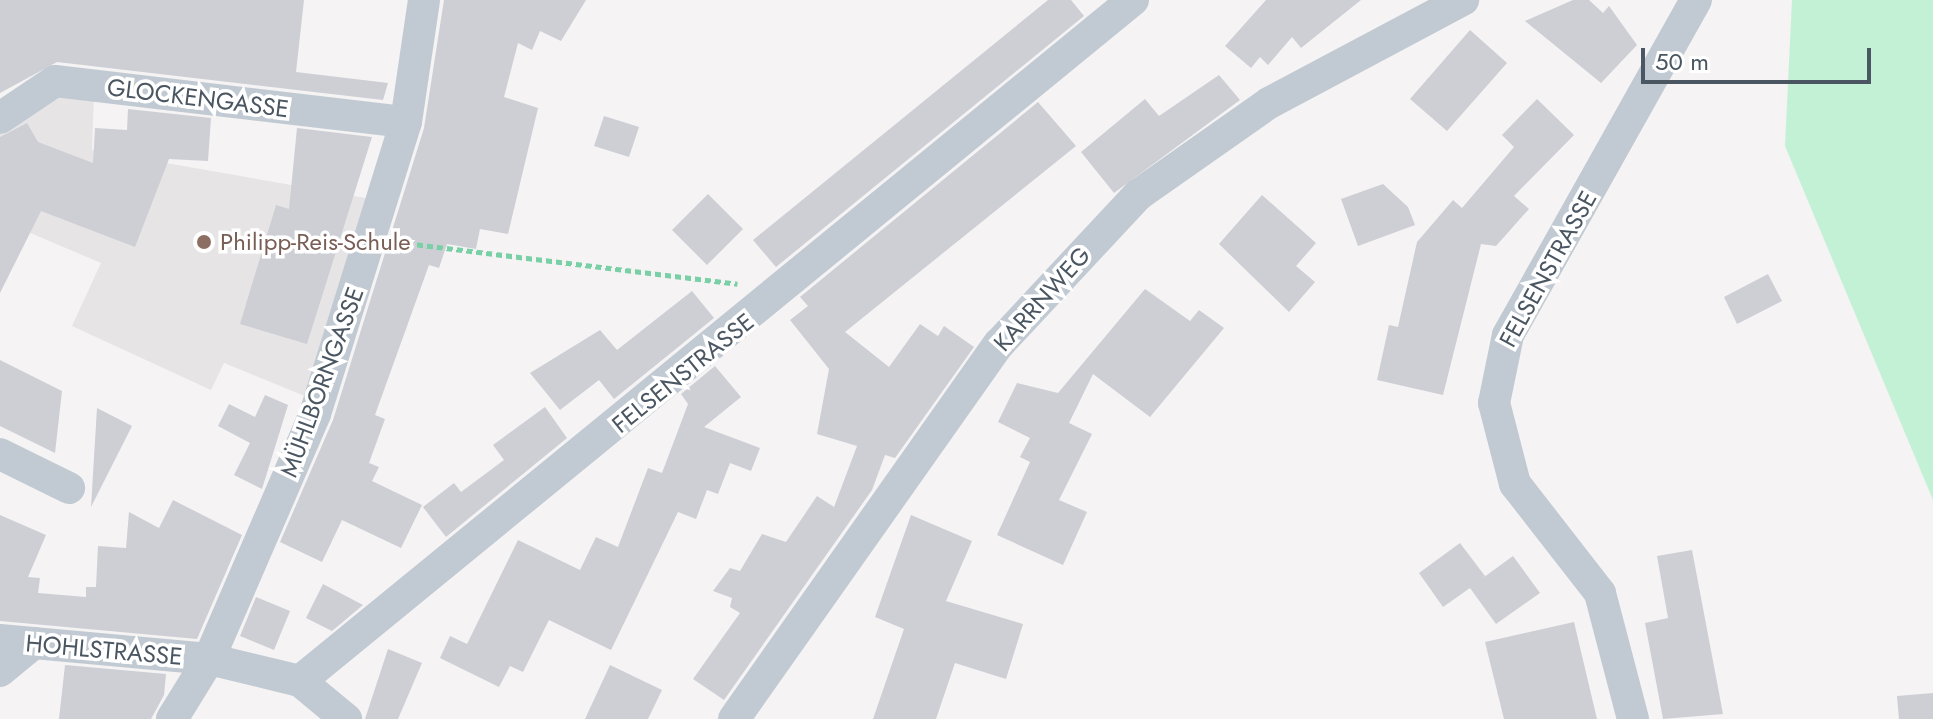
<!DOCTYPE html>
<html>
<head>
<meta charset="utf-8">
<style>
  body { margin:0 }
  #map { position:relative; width:1933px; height:719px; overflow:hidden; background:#f5f3f3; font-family:Jost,sans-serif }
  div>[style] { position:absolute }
  .education>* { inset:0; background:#e6e4e5 }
  .green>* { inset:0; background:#c3f1d5 }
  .building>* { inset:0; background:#cdcfd5 }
  .path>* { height:5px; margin-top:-2.5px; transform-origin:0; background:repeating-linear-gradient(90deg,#7ad0a6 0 6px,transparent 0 10px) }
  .minor>* { height:32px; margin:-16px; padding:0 16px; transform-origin:16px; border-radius:16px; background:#c1cad2 }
  .dots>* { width:22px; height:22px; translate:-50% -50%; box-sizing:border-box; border:4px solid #fff; border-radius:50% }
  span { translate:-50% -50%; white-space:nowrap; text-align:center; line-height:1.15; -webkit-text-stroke:7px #fff; paint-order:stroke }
  .street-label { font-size:24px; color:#4a5661 }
  .education-label { font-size:24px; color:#785e54 }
  .left { translate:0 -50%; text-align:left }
  .scale { position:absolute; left:1641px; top:48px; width:230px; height:36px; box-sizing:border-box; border:4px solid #4a5661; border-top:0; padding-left:10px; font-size:24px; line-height:28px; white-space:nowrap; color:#4a5661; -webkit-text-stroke:6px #fff; paint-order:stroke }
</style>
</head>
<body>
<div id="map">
  <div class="education">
    <i style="clip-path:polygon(56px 89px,94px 94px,92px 150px,371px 199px,312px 399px,224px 363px,211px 390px,72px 326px,101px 263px,0 220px,0 125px)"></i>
  </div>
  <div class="green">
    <i style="clip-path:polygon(1792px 0,1933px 0,1933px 500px,1785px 146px)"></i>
  </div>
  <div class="building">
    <i style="clip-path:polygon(0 0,304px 0,296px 72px,388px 83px,383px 100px,57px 62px,0 93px)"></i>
    <i style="clip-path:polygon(444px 0,586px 0,561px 41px,540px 31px,532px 50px,518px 43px,504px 97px,538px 108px,508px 234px,480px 229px,476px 249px,447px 244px,439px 268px,429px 265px,375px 415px,385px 419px,369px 463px,379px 467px,372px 481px,422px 505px,401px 548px,342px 520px,322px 562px,280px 542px,333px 420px,424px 128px)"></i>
    <i style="clip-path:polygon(1048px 0,1071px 0,1084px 16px,776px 267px,753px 240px)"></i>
    <i style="clip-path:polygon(1266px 0,1361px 0,1301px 48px,1292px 37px,1268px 65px,1260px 57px,1251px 68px,1225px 46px)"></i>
    <i style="clip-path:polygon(1573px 0,1589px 0,1603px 13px,1609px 6px,1637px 45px,1601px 83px,1525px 21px)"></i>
    <i style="clip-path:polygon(1470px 30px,1507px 63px,1447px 131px,1410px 99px)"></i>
    <i style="clip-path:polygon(1219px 75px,1240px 100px,1114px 193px,1081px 152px,1145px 99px,1159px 116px)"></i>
    <i style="clip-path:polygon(1537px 99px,1574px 135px,1514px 196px,1529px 209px,1496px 246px,1481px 244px,1443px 395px,1377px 380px,1389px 325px,1398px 327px,1417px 242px,1453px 200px,1462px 208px,1514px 147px,1502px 135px)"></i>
    <i style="clip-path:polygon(1038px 102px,1076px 146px,845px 332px,889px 367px,920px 324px,938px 336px,944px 326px,974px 347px,895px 458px,885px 455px,872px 490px,724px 700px,693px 679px,740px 613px,730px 607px,732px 598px,713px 591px,730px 568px,740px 571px,762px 534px,786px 542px,817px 496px,834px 507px,857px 446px,817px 434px,829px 369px,790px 320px,808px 306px,800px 297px)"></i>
    <i style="clip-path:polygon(128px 109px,211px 118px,208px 161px,169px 159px,135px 247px,41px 211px,0 293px,0 137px,27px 123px,38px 142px,93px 163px,95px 128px,127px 130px)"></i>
    <i style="clip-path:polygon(604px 116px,639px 127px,629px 157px,594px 146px)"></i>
    <i style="clip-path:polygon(297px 128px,372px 137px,307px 344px,240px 324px,276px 205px,289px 209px)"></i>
    <i style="clip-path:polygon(1383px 184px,1408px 207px,1415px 225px,1358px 246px,1341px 199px)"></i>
    <i style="clip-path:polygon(708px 194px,743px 229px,707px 265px,672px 230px)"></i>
    <i style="clip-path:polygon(1262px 195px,1316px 243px,1296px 266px,1315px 282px,1289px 312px,1219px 244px)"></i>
    <i style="clip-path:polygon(1768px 274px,1782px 301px,1737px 324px,1724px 297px)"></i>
    <i style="clip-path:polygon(1145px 289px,1190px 321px,1199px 310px,1224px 328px,1150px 417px,1093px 374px,1069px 423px,1092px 434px,1059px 500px,1087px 512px,1063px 565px,997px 535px,1030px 462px,1020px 457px,1030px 438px,998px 422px,1017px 383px,1058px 393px)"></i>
    <i style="clip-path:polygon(692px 291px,714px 318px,614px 399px,599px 380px,560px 410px,530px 373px,600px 330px,617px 350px)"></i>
    <i style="clip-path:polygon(0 360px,62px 391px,55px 453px,0 426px)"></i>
    <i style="clip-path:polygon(715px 366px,741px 397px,704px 427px,760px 448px,751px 471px,730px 463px,718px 494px,707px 490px,696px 519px,678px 512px,611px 650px,549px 620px,523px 672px,510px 666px,499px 687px,440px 658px,450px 636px,467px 644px,518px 540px,580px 570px,596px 537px,618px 547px,648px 468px,662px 473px,688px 404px,681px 394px)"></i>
    <i style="clip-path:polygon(265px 395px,288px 405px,262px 489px,234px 475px,250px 443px,218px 426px,229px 404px,255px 417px)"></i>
    <i style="clip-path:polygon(545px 407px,567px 438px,446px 537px,423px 507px,454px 483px,461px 492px,504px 460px,493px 445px)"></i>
    <i style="clip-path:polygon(97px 408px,132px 426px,91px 507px)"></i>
    <i style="clip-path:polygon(173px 500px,242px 535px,197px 639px,0 621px,0 515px,46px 535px,28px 577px,40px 578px,38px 593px,86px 597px,86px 587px,96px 587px,98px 546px,126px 548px,129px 512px,159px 528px)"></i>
    <i style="clip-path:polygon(911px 515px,972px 541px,946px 601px,1023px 624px,1006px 679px,955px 663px,936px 719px,873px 719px,904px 629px,875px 617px)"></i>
    <i style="clip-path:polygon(1460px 543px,1485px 576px,1480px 580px,1513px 556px,1540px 593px,1496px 624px,1470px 588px,1443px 607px,1419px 573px)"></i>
    <i style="clip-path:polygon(1692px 550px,1723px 714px,1663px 719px,1645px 623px,1668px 618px,1657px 556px)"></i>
    <i style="clip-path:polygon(323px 584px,363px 605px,332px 631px,306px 618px)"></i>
    <i style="clip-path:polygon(256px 597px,290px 611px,274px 650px,240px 636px)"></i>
    <i style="clip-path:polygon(1574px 622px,1597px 719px,1504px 719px,1485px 642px)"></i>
    <i style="clip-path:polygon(388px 649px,422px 663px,398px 719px,365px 719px)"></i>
    <i style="clip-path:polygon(65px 665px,166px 674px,164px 695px,151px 719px,59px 719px)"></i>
    <i style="clip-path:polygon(610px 665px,662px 690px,648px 719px,585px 719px)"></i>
    <i style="clip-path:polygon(1933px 693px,1933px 719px,1899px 719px,1897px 696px)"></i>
  </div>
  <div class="path">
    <i style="left:397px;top:242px;width:343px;rotate:7deg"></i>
  </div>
  <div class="minor">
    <i style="left:0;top:118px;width:66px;rotate:-33.9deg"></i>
    <i style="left:55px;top:81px;width:353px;rotate:6.7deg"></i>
    <i style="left:0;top:454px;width:77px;rotate:26.2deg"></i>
    <i style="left:0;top:640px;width:210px;rotate:5.2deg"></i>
    <i style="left:209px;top:659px;width:94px;rotate:13.6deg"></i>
    <i style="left:300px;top:681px;width:60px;rotate:39.6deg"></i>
    <i style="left:0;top:671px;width:44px;rotate:-39.5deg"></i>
    <i style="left:300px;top:681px;width:1076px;rotate:-39.27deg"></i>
    <i style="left:172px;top:719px;width:70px;rotate:-58.3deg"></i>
    <i style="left:209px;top:659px;width:267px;rotate:-66.6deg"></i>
    <i style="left:315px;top:414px;width:306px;rotate:-72.7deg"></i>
    <i style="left:406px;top:122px;width:123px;rotate:-81.6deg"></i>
    <i style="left:734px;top:719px;width:459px;rotate:-54.8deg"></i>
    <i style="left:999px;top:344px;width:204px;rotate:-47deg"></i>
    <i style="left:1138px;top:195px;width:160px;rotate:-35.1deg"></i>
    <i style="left:1269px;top:103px;width:220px;rotate:-28deg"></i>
    <i style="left:1633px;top:719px;width:130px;rotate:-104.7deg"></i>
    <i style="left:1600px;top:593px;width:138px;rotate:-127.9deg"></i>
    <i style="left:1515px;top:484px;width:84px;rotate:-104.5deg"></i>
    <i style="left:1494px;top:403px;width:69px;rotate:-78.4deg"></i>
    <i style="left:1508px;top:335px;width:384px;rotate:-60.7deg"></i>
  </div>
  <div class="dots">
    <i style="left:204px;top:242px;background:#8d6e63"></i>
  </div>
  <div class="street-label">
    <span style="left:198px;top:98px;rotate:7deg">GLOCKENGASSE</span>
    <span style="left:1548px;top:269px;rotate:-61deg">FELSENSTRASSE</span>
    <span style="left:1042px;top:299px;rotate:-48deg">KARRNWEG</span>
    <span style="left:683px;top:373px;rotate:-39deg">FELSENSTRASSE</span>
    <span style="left:322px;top:382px;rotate:-70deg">MÜHLBORNGASSE</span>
    <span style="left:104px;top:650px;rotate:5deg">HOHLSTRASSE</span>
  </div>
  <div class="education-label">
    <span class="left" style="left:220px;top:242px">Philipp-Reis-Schule</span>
  </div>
  <div class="scale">50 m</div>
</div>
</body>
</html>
